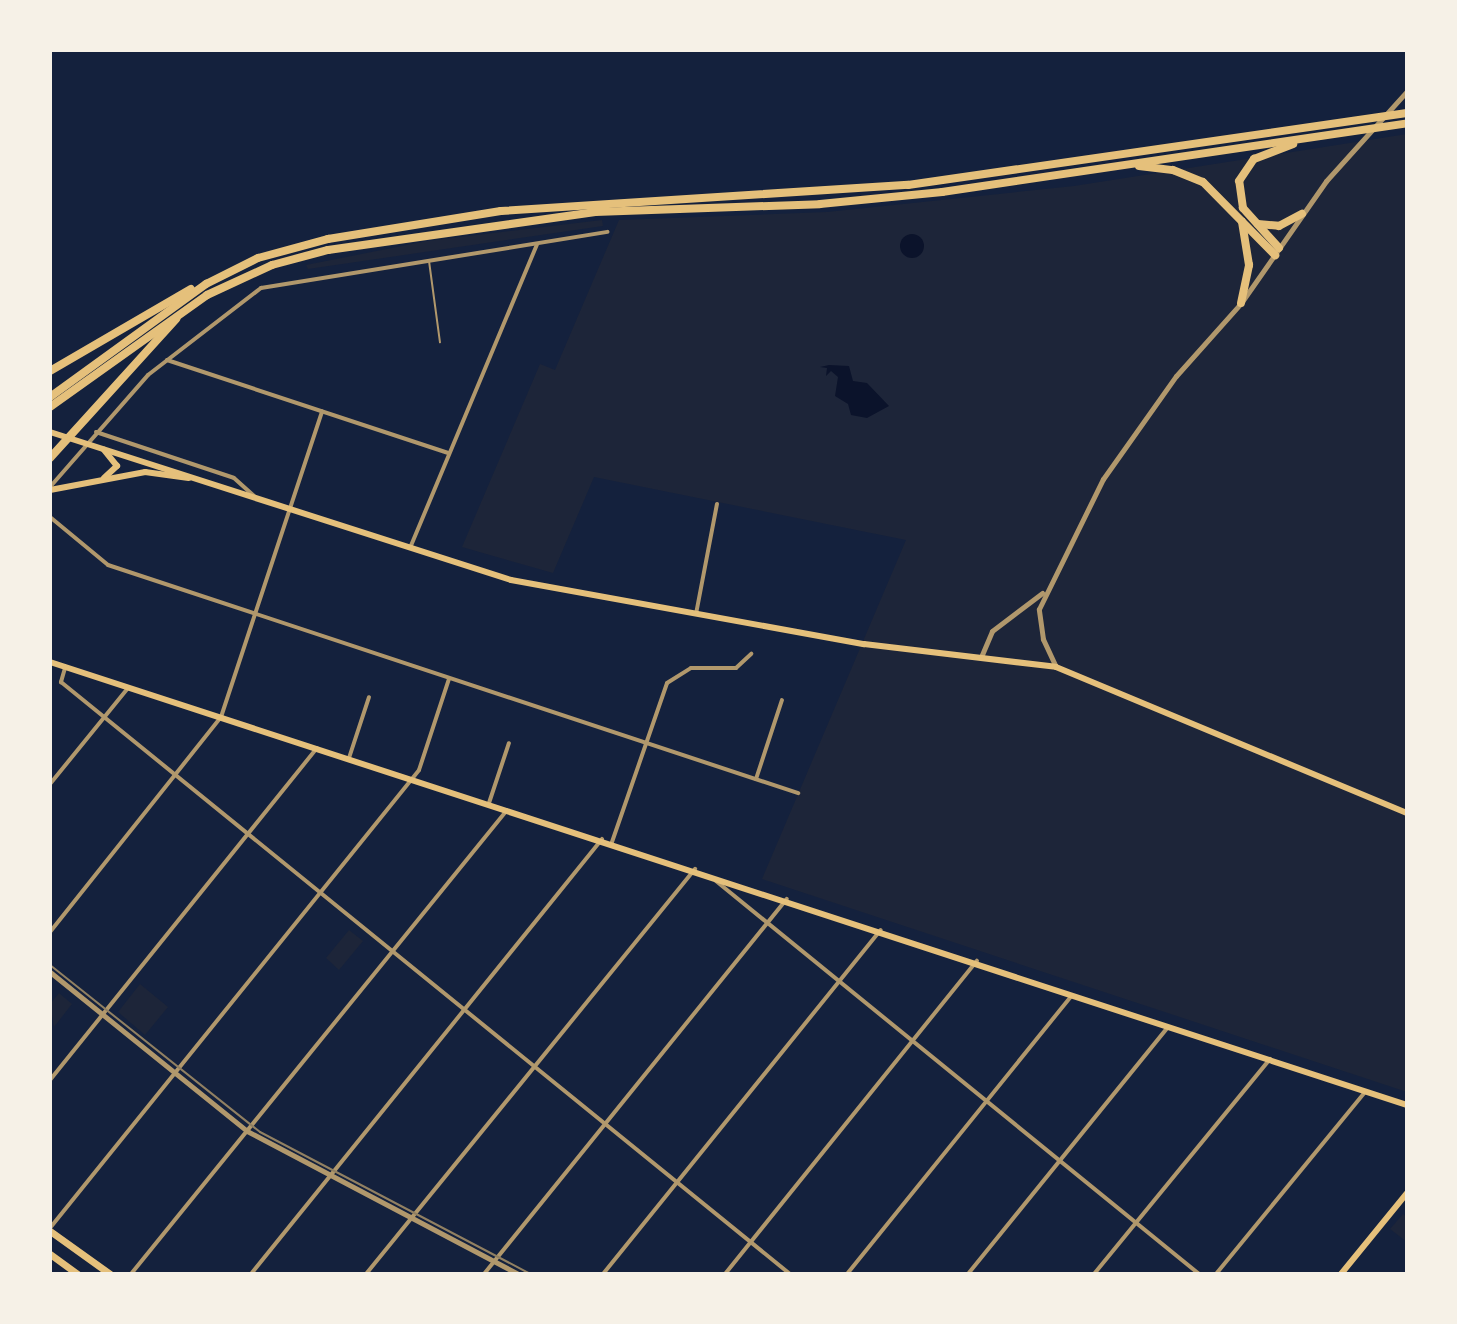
<!DOCTYPE html>
<html>
<head>
<meta charset="utf-8">
<style>
  body { margin:0 }
  #map { position:relative; width:1457px; height:1324px; overflow:hidden; background:#14213d; font-family:"IBM Plex Sans",sans-serif }
  div>[style] { position:absolute }
  .green>* { inset:0; background:#1d2539 }
  .water>* { inset:0; background:#0b132b }
  .round { border-radius:50% }
  .service>* { height:2px; margin:-1px; padding:0 1px; transform-origin:1px; border-radius:1px; background:#b1986c }
  .minor>* { height:4px; margin:-2px; padding:0 2px; transform-origin:2px; border-radius:2px; background:#b1986c }
  .tertiary>* { height:5px; margin:-2.5px; padding:0 2.5px; transform-origin:2.5px; border-radius:2.5px; background:#b1986c }
  .secondary>* { height:6px; margin:-3px; padding:0 3px; transform-origin:3px; border-radius:3px; background:#e5c07b }
  .primary>* { height:7px; margin:-3.5px; padding:0 3.5px; transform-origin:3.5px; border-radius:3.5px; background:#e5c07b }
  .motorway>* { height:8px; margin:-4px; padding:0 4px; transform-origin:4px; border-radius:4px; background:#e5c07b }
  .rail>* { height:2px; margin:-1px; padding:0 1px; transform-origin:1px; border-radius:1px; background:#918062 }
  span { translate:-50% -50%; white-space:nowrap; text-align:center; line-height:1.15; -webkit-text-stroke:6px #f6f1e7; paint-order:stroke }
  .frame { position:absolute; inset:0; border:52px solid #f6f1e7; pointer-events:none }
</style>
</head>
<body>
<div id="map">
  <div class="green">
    <i style="clip-path:polygon(1407px 134px,1407px 1092px,762px 879px,906px 540px,594px 477px,553px 573px,462px 547px,540px 364px,555px 370px,619px 220px,827px 212px,1074px 186px)"></i>
    <i style="clip-path:polygon(602px 220px,603px 226px,308px 269px,306px 265px,427px 241px)"></i>
    <i style="clip-path:polygon(349px 930px,363px 941px,339px 970px,326px 958px)"></i>
    <i style="clip-path:polygon(140px 984px,168px 1007px,145px 1035px,118px 1012px)"></i>
    <i style="clip-path:polygon(59px 993px,72px 1004px,54px 1027px,50px 1004px)"></i>
    <i style="clip-path:polygon(1403px 1214px,1407px 1217px,1407px 1242px,1390px 1229px)"></i>
  </div>
  <div class="water">
    <i class="round" style="left:900px;top:234px;width:24px;height:24px"></i>
    <i style="clip-path:polygon(829px 365px,849px 366px,853px 381px,867px 383px,889px 406px,867px 418px,851px 415px,848px 404px,835px 396px,838px 377px,831px 371px,826px 376px,827px 368px,820px 367px)"></i>
  </div>
  <div class="service">
    <i style="left:429px;top:261px;width:82px;rotate:82.3deg"></i>
  </div>
  <div class="minor">
    <i style="left:167px;top:360px;width:297px;rotate:18.3deg"></i>
    <i style="left:96px;top:432px;width:145px;rotate:18.4deg"></i>
    <i style="left:234px;top:478px;width:28px;rotate:42deg"></i>
    <i style="left:50px;top:487px;width:149px;rotate:-48.8deg"></i>
    <i style="left:148px;top:375px;width:143px;rotate:-37.6deg"></i>
    <i style="left:261px;top:288px;width:351px;rotate:-9.2deg"></i>
    <i style="left:50px;top:517px;width:75px;rotate:39.6deg"></i>
    <i style="left:108px;top:565px;width:727px;rotate:18.29deg"></i>
    <i style="left:410px;top:548px;width:329px;rotate:-67.3deg"></i>
    <i style="left:696px;top:614px;width:112px;rotate:-79.2deg"></i>
    <i style="left:65px;top:668px;width:15px;rotate:106deg"></i>
    <i style="left:61px;top:682px;width:939px;rotate:39.08deg"></i>
    <i style="left:349px;top:758px;width:64px;rotate:-71.8deg"></i>
    <i style="left:756px;top:779px;width:83px;rotate:-71.8deg"></i>
    <i style="left:50px;top:784px;width:124px;rotate:-50.9deg"></i>
    <i style="left:489px;top:803px;width:63px;rotate:-71.6deg"></i>
    <i style="left:612px;top:842px;width:168px;rotate:-70.9deg"></i>
    <i style="left:667px;top:683px;width:28px;rotate:-32deg"></i>
    <i style="left:691px;top:668px;width:45px"></i>
    <i style="left:736px;top:668px;width:21px;rotate:-43deg"></i>
    <i style="left:716px;top:881px;width:623px;rotate:39.13deg"></i>
    <i style="left:50px;top:932px;width:275px;rotate:-51.5deg"></i>
    <i style="left:221px;top:717px;width:322px;rotate:-71.7deg"></i>
    <i style="left:50px;top:1080px;width:426px;rotate:-51.2deg"></i>
    <i style="left:50px;top:1228px;width:588px;rotate:-51.14deg"></i>
    <i style="left:419px;top:770px;width:96px;rotate:-71.8deg"></i>
    <i style="left:131px;top:1274px;width:597px;rotate:-50.98deg"></i>
    <i style="left:251px;top:1274px;width:559px;rotate:-51.1deg"></i>
    <i style="left:366px;top:1274px;width:522px;rotate:-50.91deg"></i>
    <i style="left:484px;top:1274px;width:482px;rotate:-51.1deg"></i>
    <i style="left:603px;top:1274px;width:442px;rotate:-51.1deg"></i>
    <i style="left:725px;top:1274px;width:402px;rotate:-51.2deg"></i>
    <i style="left:847px;top:1274px;width:357px;rotate:-51.1deg"></i>
    <i style="left:968px;top:1274px;width:318px;rotate:-51deg"></i>
    <i style="left:1094px;top:1274px;width:278px;rotate:-50.7deg"></i>
    <i style="left:1216px;top:1274px;width:235px;rotate:-50.7deg"></i>
  </div>
  <div class="tertiary">
    <i style="left:981px;top:657px;width:28px;rotate:-67deg"></i>
    <i style="left:992px;top:631px;width:63px;rotate:-37.2deg"></i>
    <i style="left:1056px;top:667px;width:31px;rotate:-115deg"></i>
    <i style="left:1043px;top:639px;width:30px;rotate:-98deg"></i>
    <i style="left:1039px;top:609px;width:145px;rotate:-63.8deg"></i>
    <i style="left:1103px;top:479px;width:126px;rotate:-54.7deg"></i>
    <i style="left:1176px;top:376px;width:98px;rotate:-48.3deg"></i>
    <i style="left:1241px;top:303px;width:149px;rotate:-55.1deg"></i>
    <i style="left:1326px;top:181px;width:121px;rotate:-48deg"></i>
    <i style="left:50px;top:972px;width:253px;rotate:38.9deg"></i>
    <i style="left:247px;top:1131px;width:306px;rotate:27.8deg"></i>
  </div>
  <div class="secondary">
    <i style="left:50px;top:432px;width:484px;rotate:17.8deg"></i>
    <i style="left:511px;top:580px;width:359px;rotate:10.3deg"></i>
    <i style="left:864px;top:644px;width:193px;rotate:6.8deg"></i>
    <i style="left:1056px;top:667px;width:380px;rotate:22.6deg"></i>
    <i style="left:104px;top:478px;width:18px;rotate:-43deg"></i>
    <i style="left:117px;top:466px;width:21px;rotate:-129deg"></i>
    <i style="left:50px;top:490px;width:97px;rotate:-10.7deg"></i>
    <i style="left:145px;top:472px;width:44px;rotate:7.8deg"></i>
    <i style="left:50px;top:662px;width:1427px;rotate:18.08deg"></i>
    <i style="left:1341px;top:1274px;width:104px;rotate:-50.8deg"></i>
  </div>
  <div class="primary">
    <i style="left:50px;top:1231px;width:74px;rotate:35.6deg"></i>
    <i style="left:50px;top:1254px;width:34px;rotate:36deg"></i>
  </div>
  <div class="motorway">
    <i style="left:1139px;top:166px;width:34px;rotate:7deg"></i>
    <i style="left:1173px;top:170px;width:32px;rotate:22deg"></i>
    <i style="left:1203px;top:182px;width:103px;rotate:45.4deg"></i>
    <i style="left:1258px;top:224px;width:21px;rotate:5deg"></i>
    <i style="left:1279px;top:226px;width:26px;rotate:-28deg"></i>
    <i style="left:1279px;top:248px;width:54px;rotate:-132deg"></i>
    <i style="left:1243px;top:208px;width:27px;rotate:-98deg"></i>
    <i style="left:1239px;top:181px;width:27px;rotate:-56deg"></i>
    <i style="left:1254px;top:159px;width:42px;rotate:-21deg"></i>
    <i style="left:1241px;top:303px;width:39px;rotate:-78deg"></i>
    <i style="left:1249px;top:265px;width:44px;rotate:-99.2deg"></i>
    <i style="left:50px;top:371px;width:163px;rotate:-30.2deg"></i>
    <i style="left:50px;top:397px;width:193px;rotate:-35.9deg"></i>
    <i style="left:206px;top:284px;width:58px;rotate:-26.6deg"></i>
    <i style="left:258px;top:258px;width:73px;rotate:-15.2deg"></i>
    <i style="left:328px;top:239px;width:175px;rotate:-9.2deg"></i>
    <i style="left:501px;top:211px;width:408px;rotate:-3.7deg"></i>
    <i style="left:908px;top:185px;width:504px;rotate:-8.21deg"></i>
    <i style="left:50px;top:407px;width:193px;rotate:-35.5deg"></i>
    <i style="left:207px;top:295px;width:72px;rotate:-24.8deg"></i>
    <i style="left:272px;top:265px;width:58px;rotate:-15deg"></i>
    <i style="left:328px;top:250px;width:270px;rotate:-8.1deg"></i>
    <i style="left:595px;top:212px;width:225px;rotate:-2deg"></i>
    <i style="left:820px;top:204px;width:123px;rotate:-5.6deg"></i>
    <i style="left:942px;top:192px;width:470px;rotate:-8.4deg"></i>
    <i style="left:50px;top:458px;width:188px;rotate:-47.8deg"></i>
  </div>
  <div class="rail">
    <i style="left:50px;top:965px;width:268px;rotate:38.5deg"></i>
    <i style="left:260px;top:1132px;width:306px;rotate:27.7deg"></i>
  </div>
  <div class="frame"></div>
</div>
</body>
</html>
